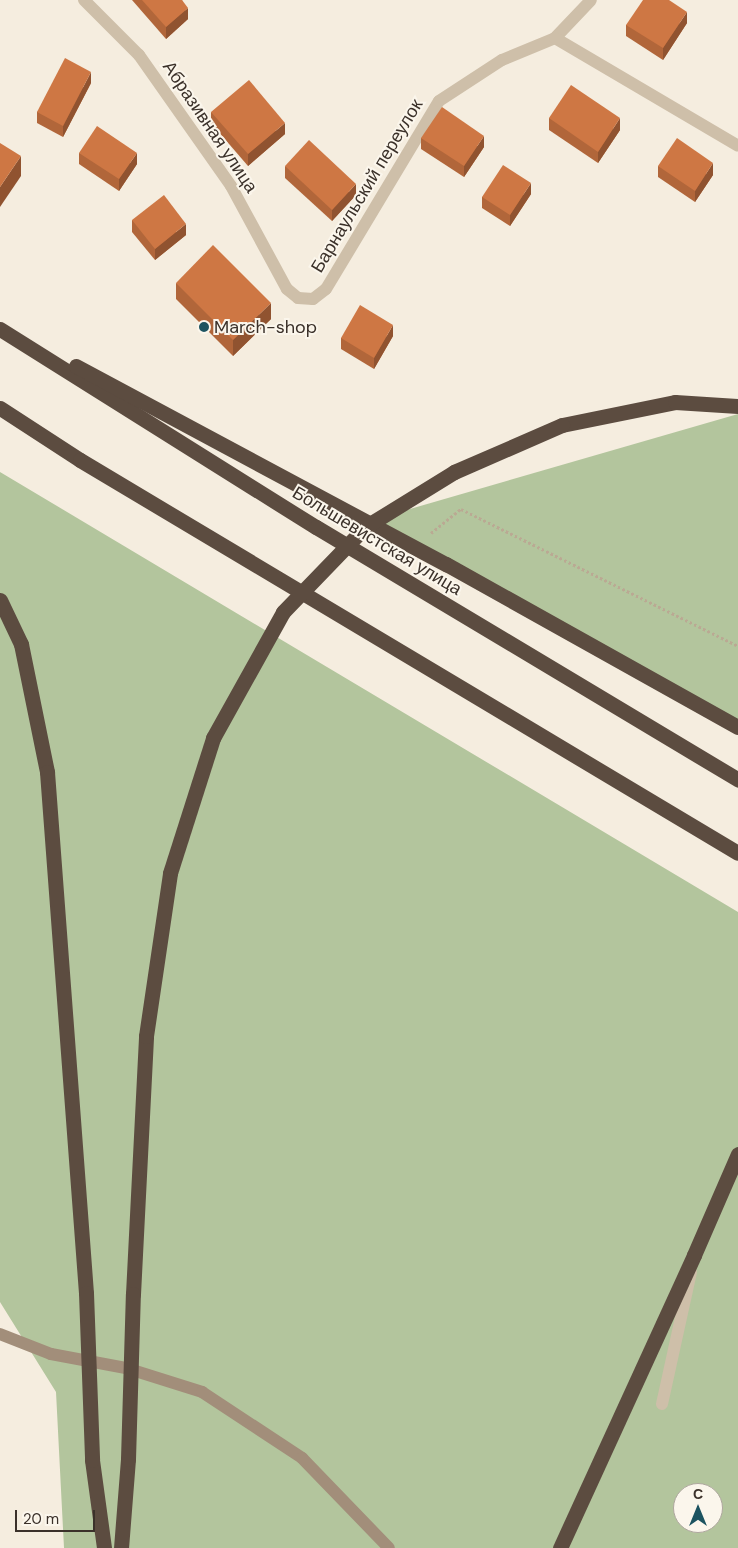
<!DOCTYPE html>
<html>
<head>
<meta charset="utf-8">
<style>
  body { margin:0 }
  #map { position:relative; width:738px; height:1548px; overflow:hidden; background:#f5eddf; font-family:"DM Sans",sans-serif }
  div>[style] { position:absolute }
  .green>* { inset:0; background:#b3c59d }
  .path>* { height:3px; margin-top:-1.5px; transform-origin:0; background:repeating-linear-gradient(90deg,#baa993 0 2.5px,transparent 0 5px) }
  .lane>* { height:12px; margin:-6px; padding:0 6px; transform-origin:6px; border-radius:6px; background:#cebfa9 }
  .street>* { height:12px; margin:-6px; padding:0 6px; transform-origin:6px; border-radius:6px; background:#cebfa9 }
  .secondary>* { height:12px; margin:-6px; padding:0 6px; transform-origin:6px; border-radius:6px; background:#a28e7a }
  .highway>* { height:15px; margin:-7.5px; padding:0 7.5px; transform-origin:7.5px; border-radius:7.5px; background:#5c4c40 }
  .highway-bridge>* { height:15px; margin:-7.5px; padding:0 7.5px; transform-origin:7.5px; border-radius:7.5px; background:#5c4c40 }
  .wall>* { inset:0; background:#b1663a }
  .shaded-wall>* { inset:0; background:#905330 }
  .building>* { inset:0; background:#ce7744 }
  .dots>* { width:14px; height:14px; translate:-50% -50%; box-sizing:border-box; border:2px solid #fbf6ec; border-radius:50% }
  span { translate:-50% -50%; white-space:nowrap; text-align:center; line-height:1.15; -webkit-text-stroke:4px #fbf6ec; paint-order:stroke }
  .street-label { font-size:18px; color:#3b312a }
  .poi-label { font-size:18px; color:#3b312a }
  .left { translate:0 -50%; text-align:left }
  .north { position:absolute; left:673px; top:1483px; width:50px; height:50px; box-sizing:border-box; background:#fbf6ec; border:1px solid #aea79e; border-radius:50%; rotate:0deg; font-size:14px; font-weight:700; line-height:20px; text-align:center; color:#3b312a }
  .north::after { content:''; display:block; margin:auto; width:18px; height:22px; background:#1c5360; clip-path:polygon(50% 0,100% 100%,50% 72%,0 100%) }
  .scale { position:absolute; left:15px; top:1510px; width:80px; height:22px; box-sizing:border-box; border:2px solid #3b312a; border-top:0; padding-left:6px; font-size:15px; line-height:18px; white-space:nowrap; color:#3b312a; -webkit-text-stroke:4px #fbf6ec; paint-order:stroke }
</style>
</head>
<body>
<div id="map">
  <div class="green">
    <i style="clip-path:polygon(738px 414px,738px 735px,372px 520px)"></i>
    <i style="clip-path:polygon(evenodd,0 472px,738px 912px,738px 1548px,64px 1548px,56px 1392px,0 1302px,0 472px,683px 1493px,713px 1493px,713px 1523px,683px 1523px,683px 1493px)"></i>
  </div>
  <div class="path">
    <i style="left:431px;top:533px;width:38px;rotate:-39deg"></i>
    <i style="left:461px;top:509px;width:309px;rotate:26.3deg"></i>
  </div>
  <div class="lane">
    <i style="left:555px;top:38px;width:52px;rotate:-46.5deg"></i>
    <i style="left:662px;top:1404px;width:135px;rotate:-77.6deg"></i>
  </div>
  <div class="street">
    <i style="left:84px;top:0;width:78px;rotate:45deg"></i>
    <i style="left:139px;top:55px;width:160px;rotate:54.9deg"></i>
    <i style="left:231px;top:186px;width:117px;rotate:61.5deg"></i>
    <i style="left:287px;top:289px;width:14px;rotate:39deg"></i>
    <i style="left:298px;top:298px;width:15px;rotate:4deg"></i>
    <i style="left:313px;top:299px;width:16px;rotate:-38deg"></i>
    <i style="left:326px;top:289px;width:219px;rotate:-59deg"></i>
    <i style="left:439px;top:101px;width:75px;rotate:-33.1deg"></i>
    <i style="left:502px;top:60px;width:57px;rotate:-22.5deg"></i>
    <i style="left:555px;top:38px;width:212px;rotate:30.5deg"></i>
  </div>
  <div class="secondary">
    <i style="left:0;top:1334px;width:55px;rotate:21.4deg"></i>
    <i style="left:51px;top:1354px;width:76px;rotate:10.6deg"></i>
    <i style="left:126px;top:1368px;width:80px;rotate:17.5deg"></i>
    <i style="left:202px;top:1392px;width:120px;rotate:33.4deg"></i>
    <i style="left:302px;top:1458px;width:125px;rotate:46deg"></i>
  </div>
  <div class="highway">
    <i style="left:0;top:329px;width:373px;rotate:32.1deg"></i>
    <i style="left:316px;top:527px;width:492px;rotate:30.9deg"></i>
    <i style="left:76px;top:366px;width:420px;rotate:28.2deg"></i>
    <i style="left:446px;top:564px;width:334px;rotate:29.2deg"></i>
    <i style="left:0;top:408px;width:95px;rotate:33deg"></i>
    <i style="left:80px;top:460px;width:766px;rotate:30.85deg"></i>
    <i style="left:562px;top:425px;width:115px;rotate:-11.5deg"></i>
    <i style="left:675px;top:402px;width:63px;rotate:3.6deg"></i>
    <i style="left:0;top:600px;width:49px;rotate:64.5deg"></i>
    <i style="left:21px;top:644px;width:131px;rotate:78.5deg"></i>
    <i style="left:47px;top:772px;width:522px;rotate:85.72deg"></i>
    <i style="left:133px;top:1294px;width:258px;rotate:-87.1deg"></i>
    <i style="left:92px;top:1460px;width:89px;rotate:82.2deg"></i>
    <i style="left:121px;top:1548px;width:89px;rotate:-85.5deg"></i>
    <i style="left:560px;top:1548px;width:322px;rotate:-65.4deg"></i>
    <i style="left:694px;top:1255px;width:110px;rotate:-66.5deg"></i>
  </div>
  <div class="highway-bridge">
    <i style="left:146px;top:1036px;width:165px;rotate:-81.6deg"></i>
    <i style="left:170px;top:873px;width:142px;rotate:-72.3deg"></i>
    <i style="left:213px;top:738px;width:144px;rotate:-60.9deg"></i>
    <i style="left:283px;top:612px;width:118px;rotate:-46deg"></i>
    <i style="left:365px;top:527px;width:105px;rotate:-31.7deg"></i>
    <i style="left:454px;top:472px;width:118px;rotate:-23.5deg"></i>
    <i style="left:86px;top:1293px;width:167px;rotate:87.9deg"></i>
    <i style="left:128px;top:1459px;width:165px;rotate:-88.3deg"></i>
  </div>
  <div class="wall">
    <i style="clip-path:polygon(132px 0,182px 0,188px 19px,166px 39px)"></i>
    <i style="clip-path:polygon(687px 23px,663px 60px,626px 36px,626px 25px)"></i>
    <i style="clip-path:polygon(91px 83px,63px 137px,37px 123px,37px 112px)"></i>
    <i style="clip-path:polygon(211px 112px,285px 134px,248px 166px,211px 123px)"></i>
    <i style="clip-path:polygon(549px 118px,620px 130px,598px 163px,549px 130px)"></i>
    <i style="clip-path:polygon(421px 138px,484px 147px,464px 177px,421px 149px)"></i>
    <i style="clip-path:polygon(79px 153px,137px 164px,119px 191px,79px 164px)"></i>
    <i style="clip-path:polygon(285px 166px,356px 195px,332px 221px,285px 178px)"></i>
    <i style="clip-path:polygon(658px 166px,713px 175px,695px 202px,658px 177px)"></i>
    <i style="clip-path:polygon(531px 194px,510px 226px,482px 208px,482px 197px)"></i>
    <i style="clip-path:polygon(132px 220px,186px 235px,155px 260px,132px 232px)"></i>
    <i style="clip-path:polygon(176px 283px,271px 319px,233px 356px,176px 299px)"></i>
    <i style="clip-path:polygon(393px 336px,374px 369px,341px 349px,341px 338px)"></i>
  </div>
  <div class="shaded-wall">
    <i style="clip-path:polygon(188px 8px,188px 19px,166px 39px,166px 27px)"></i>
    <i style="clip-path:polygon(687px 12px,687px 23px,663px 60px,663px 48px)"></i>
    <i style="clip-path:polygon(91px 72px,91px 83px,63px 137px,63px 126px)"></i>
    <i style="clip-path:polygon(620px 118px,620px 130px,598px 163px,598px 152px)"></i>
    <i style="clip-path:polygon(285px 123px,285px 134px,248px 166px,248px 154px)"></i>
    <i style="clip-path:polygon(484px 136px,484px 147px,464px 177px,464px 166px)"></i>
    <i style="clip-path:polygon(137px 153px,137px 164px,119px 191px,119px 179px)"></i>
    <i style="clip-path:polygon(21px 156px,21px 176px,0 207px,0 187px)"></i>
    <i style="clip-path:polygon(713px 163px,713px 175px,695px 202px,695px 191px)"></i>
    <i style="clip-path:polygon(531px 183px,531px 194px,510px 226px,510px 215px)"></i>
    <i style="clip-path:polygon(356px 184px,356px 195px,332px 221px,332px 210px)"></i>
    <i style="clip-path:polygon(186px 224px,186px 235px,155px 260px,155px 249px)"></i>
    <i style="clip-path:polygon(271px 303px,271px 319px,233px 356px,233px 340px)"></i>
    <i style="clip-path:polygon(393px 325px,393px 336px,374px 369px,374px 358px)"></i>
  </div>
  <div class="building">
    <i style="clip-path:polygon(142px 0,182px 0,188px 8px,166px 27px)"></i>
    <i style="clip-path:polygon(643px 0,669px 0,687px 12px,663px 48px,626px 25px)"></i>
    <i style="clip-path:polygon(65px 58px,91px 72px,63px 126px,37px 112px)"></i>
    <i style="clip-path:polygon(249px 80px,285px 123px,248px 154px,211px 112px)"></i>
    <i style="clip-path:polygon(571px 85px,620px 118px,598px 152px,549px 118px)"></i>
    <i style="clip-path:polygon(442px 107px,484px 136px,464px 166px,421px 138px)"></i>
    <i style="clip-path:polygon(97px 126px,137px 153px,119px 179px,79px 153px)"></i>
    <i style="clip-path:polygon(677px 138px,713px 163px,695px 191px,658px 166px)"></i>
    <i style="clip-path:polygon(309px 140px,356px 184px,332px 210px,285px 166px)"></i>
    <i style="clip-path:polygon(0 143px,21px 156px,0 187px)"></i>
    <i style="clip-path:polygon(503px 165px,531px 183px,510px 215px,482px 197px)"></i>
    <i style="clip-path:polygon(164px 195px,186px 224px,155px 249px,132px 220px)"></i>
    <i style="clip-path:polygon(213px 245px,271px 303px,233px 340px,176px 283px)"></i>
    <i style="clip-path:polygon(360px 305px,393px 325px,374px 358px,341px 338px)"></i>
  </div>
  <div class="dots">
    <i style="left:204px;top:327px;background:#1c5360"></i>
  </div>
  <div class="street-label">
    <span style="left:210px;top:127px;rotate:56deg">Абразивная улица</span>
    <span style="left:367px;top:186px;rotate:-59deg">Барнаульский переулок</span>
    <span style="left:377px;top:541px;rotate:31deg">Большевистская улица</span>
  </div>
  <div class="poi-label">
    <span class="left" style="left:214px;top:327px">March-shop</span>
  </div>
  <div class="north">С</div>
  <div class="scale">20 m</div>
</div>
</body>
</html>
